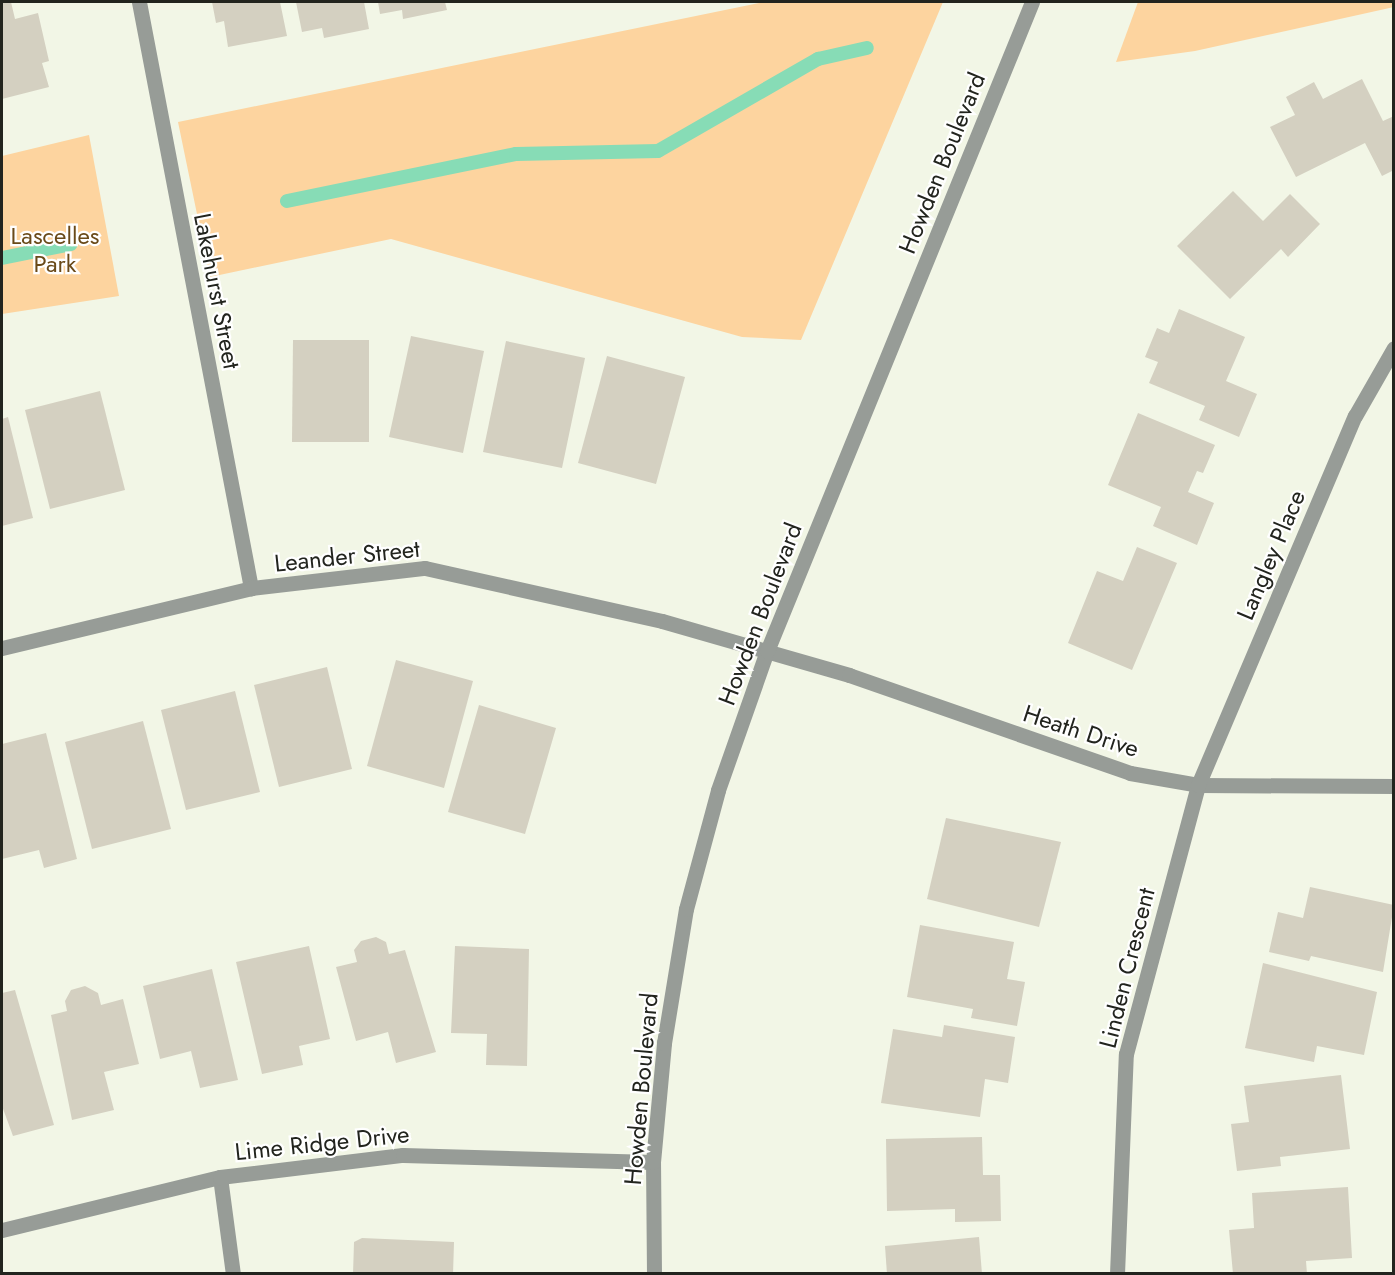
<!DOCTYPE html>
<html>
<head>
<meta charset="utf-8">
<style>
  body { margin:0 }
  #map { position:relative; width:1395px; height:1275px; overflow:hidden; background:#f2f6e6; font-family:Jost,sans-serif }
  div>[style] { position:absolute }
  .green>* { inset:0; background:#fdd49f }
  .stream>* { height:14px; margin:-7px; padding:0 7px; transform-origin:7px; border-radius:7px; background:#87dcb6 }
  .building>* { inset:0; background:#d4d0c1 }
  .minor>* { height:15px; margin:-7.5px; padding:0 7.5px; transform-origin:7.5px; border-radius:7.5px; background:#979c97 }
  .tertiary>* { height:15px; margin:-7.5px; padding:0 7.5px; transform-origin:7.5px; border-radius:7.5px; background:#979c97 }
  span { translate:-50% -50%; white-space:nowrap; text-align:center; line-height:1.15; -webkit-text-stroke:4.5px #fff; paint-order:stroke }
  .street-label { font-size:24px; color:#22241e }
  .park-label { font-size:24px; color:#6a4a19 }
  .frame { position:absolute; inset:0; border:3px solid #22241e; pointer-events:none }
</style>
</head>
<body>
<div id="map">
  <div class="green">
    <i style="clip-path:polygon(764px 2px,943px 2px,801px 340px,742px 337px,391px 239px,210px 277px,178px 122px)"></i>
    <i style="clip-path:polygon(1138px 2px,1393px 2px,1394px 7px,1195px 51px,1116px 62px)"></i>
    <i style="clip-path:polygon(89px 135px,119px 296px,2px 314px,2px 156px)"></i>
  </div>
  <div class="stream">
    <i style="left:287px;top:201px;width:234px;rotate:-11.6deg"></i>
    <i style="left:516px;top:154px;width:142px;rotate:-1.2deg"></i>
    <i style="left:658px;top:151px;width:185px;rotate:-29.9deg"></i>
    <i style="left:818px;top:59px;width:50px;rotate:-12.7deg"></i>
    <i style="left:2px;top:258px;width:70px;rotate:-11.5deg"></i>
  </div>
  <div class="building">
    <i style="clip-path:polygon(2px 2px,11px 2px,15px 19px,38px 13px,49px 61px,42px 63px,49px 87px,2px 99px)"></i>
    <i style="clip-path:polygon(212px 2px,280px 2px,287px 36px,228px 47px,224px 21px,216px 23px)"></i>
    <i style="clip-path:polygon(296px 2px,364px 2px,369px 29px,324px 38px,322px 28px,302px 32px)"></i>
    <i style="clip-path:polygon(378px 2px,445px 2px,447px 10px,403px 19px,402px 10px,380px 14px)"></i>
    <i style="clip-path:polygon(1362px 79px,1383px 121px,1394px 116px,1394px 170px,1382px 176px,1365px 143px,1296px 177px,1270px 127px,1295px 115px,1286px 97px,1314px 82px,1323px 99px)"></i>
    <i style="clip-path:polygon(1233px 191px,1263px 221px,1290px 194px,1320px 224px,1288px 257px,1281px 249px,1230px 299px,1177px 246px)"></i>
    <i style="clip-path:polygon(1179px 309px,1245px 337px,1226px 381px,1257px 394px,1239px 437px,1199px 420px,1205px 406px,1149px 383px,1158px 362px,1145px 357px,1157px 328px,1169px 333px)"></i>
    <i style="clip-path:polygon(411px 336px,484px 351px,463px 453px,389px 437px)"></i>
    <i style="clip-path:polygon(293px 340px,369px 340px,369px 442px,292px 442px)"></i>
    <i style="clip-path:polygon(506px 341px,585px 358px,562px 468px,483px 452px)"></i>
    <i style="clip-path:polygon(607px 356px,685px 377px,656px 484px,578px 463px)"></i>
    <i style="clip-path:polygon(100px 391px,125px 490px,50px 509px,25px 410px)"></i>
    <i style="clip-path:polygon(1138px 413px,1215px 445px,1203px 473px,1197px 471px,1188px 492px,1214px 503px,1197px 545px,1153px 526px,1161px 507px,1108px 485px)"></i>
    <i style="clip-path:polygon(8px 417px,33px 518px,2px 526px,2px 419px)"></i>
    <i style="clip-path:polygon(1137px 547px,1177px 563px,1132px 670px,1068px 643px,1097px 571px,1123px 581px)"></i>
    <i style="clip-path:polygon(396px 660px,473px 681px,444px 788px,367px 766px)"></i>
    <i style="clip-path:polygon(327px 667px,352px 769px,279px 787px,254px 685px)"></i>
    <i style="clip-path:polygon(235px 691px,260px 792px,186px 810px,161px 710px)"></i>
    <i style="clip-path:polygon(479px 705px,556px 728px,525px 834px,448px 812px)"></i>
    <i style="clip-path:polygon(143px 721px,171px 829px,92px 849px,65px 742px)"></i>
    <i style="clip-path:polygon(46px 733px,77px 859px,44px 868px,39px 850px,2px 859px,2px 744px)"></i>
    <i style="clip-path:polygon(946px 818px,1061px 842px,1039px 927px,927px 899px)"></i>
    <i style="clip-path:polygon(1310px 887px,1394px 905px,1383px 972px,1311px 956px,1309px 961px,1269px 952px,1278px 912px,1303px 918px)"></i>
    <i style="clip-path:polygon(920px 925px,1014px 942px,1007px 979px,1025px 982px,1017px 1026px,971px 1018px,973px 1009px,907px 997px)"></i>
    <i style="clip-path:polygon(376px 937px,386px 942px,389px 954px,405px 950px,436px 1052px,396px 1063px,388px 1032px,356px 1041px,336px 967px,357px 962px,354px 950px,361px 941px)"></i>
    <i style="clip-path:polygon(309px 946px,330px 1039px,299px 1046px,303px 1065px,262px 1074px,236px 962px)"></i>
    <i style="clip-path:polygon(455px 946px,529px 949px,527px 1066px,486px 1065px,487px 1034px,451px 1033px)"></i>
    <i style="clip-path:polygon(1263px 963px,1377px 992px,1364px 1055px,1317px 1046px,1314px 1062px,1245px 1048px)"></i>
    <i style="clip-path:polygon(212px 969px,238px 1080px,200px 1088px,191px 1051px,160px 1059px,143px 986px)"></i>
    <i style="clip-path:polygon(85px 986px,98px 993px,101px 1005px,123px 999px,139px 1064px,104px 1072px,114px 1110px,72px 1120px,51px 1015px,67px 1011px,65px 1001px,71px 990px)"></i>
    <i style="clip-path:polygon(15px 990px,54px 1125px,13px 1136px,2px 1106px,2px 993px)"></i>
    <i style="clip-path:polygon(944px 1025px,1015px 1037px,1008px 1083px,985px 1079px,980px 1117px,881px 1103px,893px 1029px,942px 1037px)"></i>
    <i style="clip-path:polygon(1341px 1075px,1350px 1149px,1280px 1157px,1281px 1166px,1237px 1171px,1231px 1124px,1249px 1122px,1244px 1086px)"></i>
    <i style="clip-path:polygon(982px 1137px,983px 1175px,1000px 1175px,1001px 1221px,955px 1222px,955px 1209px,887px 1211px,886px 1139px)"></i>
    <i style="clip-path:polygon(1348px 1187px,1352px 1258px,1306px 1261px,1307px 1274px,1233px 1274px,1229px 1230px,1254px 1228px,1252px 1193px)"></i>
    <i style="clip-path:polygon(979px 1237px,982px 1274px,887px 1274px,885px 1246px)"></i>
    <i style="clip-path:polygon(362px 1238px,454px 1242px,453px 1274px,353px 1274px,354px 1242px)"></i>
  </div>
  <div class="minor">
    <i style="left:139px;top:2px;width:597px;rotate:79.18deg"></i>
    <i style="left:2px;top:648px;width:256px;rotate:-13.5deg"></i>
    <i style="left:251px;top:588px;width:175px;rotate:-6.6deg"></i>
    <i style="left:425px;top:568px;width:243px;rotate:12.6deg"></i>
    <i style="left:662px;top:621px;width:195px;rotate:16.1deg"></i>
    <i style="left:849px;top:675px;width:298px;rotate:19.2deg"></i>
    <i style="left:1130px;top:773px;width:69px;rotate:10deg"></i>
    <i style="left:1198px;top:785px;width:196px;rotate:0.3deg"></i>
    <i style="left:220px;top:1177px;width:98px;rotate:82.4deg"></i>
    <i style="left:2px;top:1230px;width:224px;rotate:-13.7deg"></i>
    <i style="left:220px;top:1177px;width:184px;rotate:-6.9deg"></i>
    <i style="left:403px;top:1155px;width:250px;rotate:1.6deg"></i>
    <i style="left:1117px;top:1274px;width:220px;rotate:-87.7deg"></i>
    <i style="left:1126px;top:1054px;width:278px;rotate:-75deg"></i>
    <i style="left:1198px;top:785px;width:401px;rotate:-67deg"></i>
    <i style="left:1355px;top:416px;width:78px;rotate:-60.2deg"></i>
  </div>
  <div class="tertiary">
    <i style="left:654px;top:1274px;width:112px;rotate:-90.5deg"></i>
    <i style="left:653px;top:1162px;width:120px;rotate:-84.7deg"></i>
    <i style="left:664px;top:1043px;width:136px;rotate:-80.7deg"></i>
    <i style="left:686px;top:909px;width:123px;rotate:-74.9deg"></i>
    <i style="left:718px;top:790px;width:147px;rotate:-70.6deg"></i>
    <i style="left:767px;top:651px;width:701px;rotate:-67.79deg"></i>
  </div>
  <div class="street-label">
    <span style="left:942px;top:163px;rotate:-68deg">Howden Boulevard</span>
    <span style="left:217px;top:291px;rotate:79deg">Lakehurst Street</span>
    <span style="left:1271px;top:555px;rotate:-67deg">Langley Place</span>
    <span style="left:347px;top:556px;rotate:-6deg">Leander Street</span>
    <span style="left:760px;top:614px;rotate:-69deg">Howden Boulevard</span>
    <span style="left:1081px;top:731px;rotate:18deg">Heath Drive</span>
    <span style="left:1127px;top:968px;rotate:-76deg">Linden Crescent</span>
    <span style="left:641px;top:1089px;rotate:-85deg">Howden Boulevard</span>
    <span style="left:322px;top:1143px;rotate:-6deg">Lime Ridge Drive</span>
  </div>
  <div class="park-label">
    <span style="left:55px;top:250px">Lascelles<br>Park</span>
  </div>
  <div class="frame"></div>
</div>
</body>
</html>
